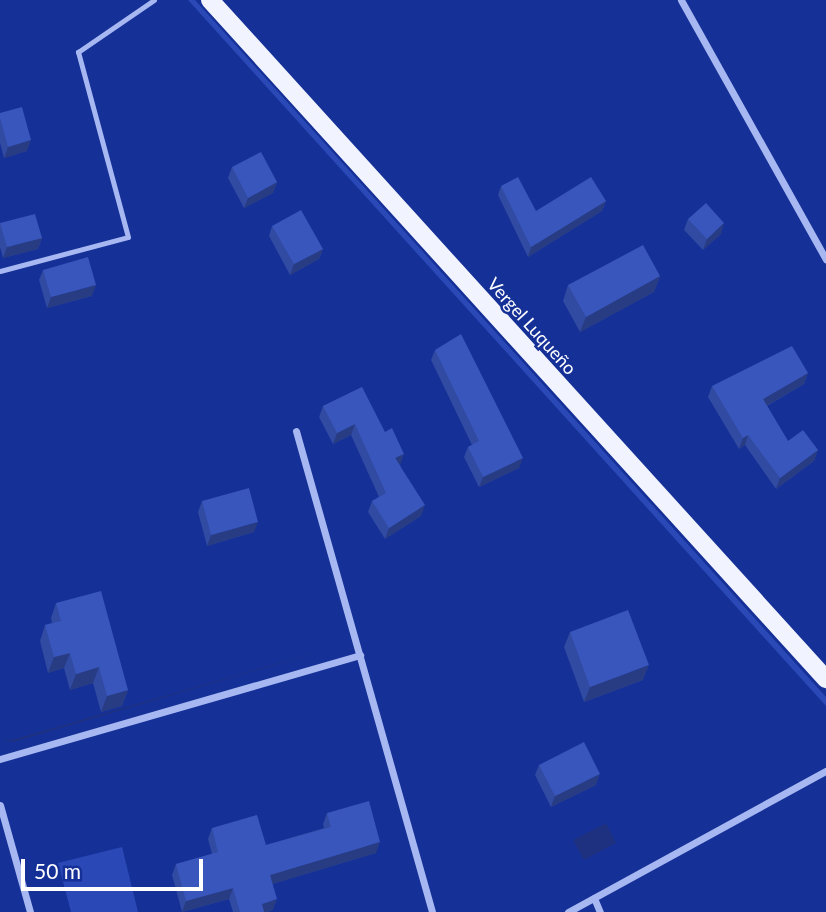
<!DOCTYPE html>
<html>
<head>
<meta charset="utf-8">
<style>
  body { margin:0 }
  #map { position:relative; width:826px; height:912px; overflow:hidden; background:#153096; font-family:Lato,sans-serif }
  div>[style] { position:absolute }
  .green>* { inset:0; background:#2b49b6 }
  .water>* { inset:0; background:#1e3180 }
  .service>* { height:5px; margin:-2.5px; padding:0 2.5px; transform-origin:2.5px; border-radius:2.5px; background:#a6b7f2 }
  .minor>* { height:7px; margin:-3.5px; padding:0 3.5px; transform-origin:3.5px; border-radius:3.5px; background:#a6b7f2 }
  .primary>* { height:18px; margin:-9px; padding:0 9px; transform-origin:9px; border-radius:9px; background:#f1f3ff }
  .wall>* { inset:0; background:#314aa2 }
  .shaded-wall>* { inset:0; background:#283c84 }
  .building>* { inset:0; background:#3956bc }
  span { translate:-50% -50%; white-space:nowrap; text-align:center; line-height:1.15; -webkit-text-stroke:5px #153096; paint-order:stroke }
  .street-label { font-size:18px; color:#fff }
  .scale { position:absolute; left:21px; top:859px; width:182px; height:32px; box-sizing:border-box; border:4px solid #fff; border-top:0; padding-left:9px; font-size:21px; line-height:24px; white-space:nowrap; color:#fff; -webkit-text-stroke:5px #153096; paint-order:stroke }
</style>
</head>
<body>
<div id="map">
  <div class="green">
    <i style="clip-path:polygon(188px 0,195px 0,826px 697px,826px 706px)"></i>
    <i style="clip-path:polygon(122px 847px,138px 912px,71px 912px,58px 863px)"></i>
  </div>
  <div class="water">
    <i style="clip-path:polygon(342px 645px,13px 742px,1px 739px,12px 740px)"></i>
    <i style="clip-path:polygon(606px 823px,616px 843px,584px 860px,573px 840px)"></i>
  </div>
  <div class="service">
    <i style="left:0;top:271px;width:132px;rotate:-14.9deg"></i>
    <i style="left:128px;top:237px;width:192px;rotate:-105.1deg"></i>
    <i style="left:78px;top:52px;width:92px;rotate:-34.4deg"></i>
  </div>
  <div class="minor">
    <i style="left:681px;top:0;width:297px;rotate:60.8deg"></i>
    <i style="left:296px;top:431px;width:500px;rotate:74.2deg"></i>
    <i style="left:0;top:759px;width:375px;rotate:-16.1deg"></i>
    <i style="left:0;top:805px;width:111px;rotate:74.3deg"></i>
    <i style="left:594px;top:898px;width:15px;rotate:67deg"></i>
    <i style="left:568px;top:912px;width:294px;rotate:-28.7deg"></i>
  </div>
  <div class="primary">
    <i style="left:210px;top:0;width:917px;rotate:47.79deg"></i>
  </div>
  <div class="wall">
    <i style="clip-path:polygon(0 113px,27px 151px,4px 158px,0 143px)"></i>
    <i style="clip-path:polygon(232px 167px,277px 182px,273px 193px,244px 208px,228px 178px)"></i>
    <i style="clip-path:polygon(501px 186px,536px 211px,606px 201px,602px 211px,528px 257px,498px 195px)"></i>
    <i style="clip-path:polygon(688px 219px,721px 234px,703px 250px,684px 230px)"></i>
    <i style="clip-path:polygon(0 223px,42px 238px,38px 249px,3px 258px,0 247px)"></i>
    <i style="clip-path:polygon(272px 226px,323px 249px,319px 259px,290px 275px,269px 236px)"></i>
    <i style="clip-path:polygon(43px 270px,92px 296px,47px 308px,39px 280px)"></i>
    <i style="clip-path:polygon(660px 276px,654px 292px,580px 332px,563px 301px,568px 285px)"></i>
    <i style="clip-path:polygon(435px 350px,519px 468px,479px 487px,464px 457px,468px 447px,472px 445px,431px 360px)"></i>
    <i style="clip-path:polygon(808px 373px,804px 384px,767px 406px,788px 441px,818px 450px,814px 461px,776px 489px,745px 445px,739px 449px,708px 397px,712px 386px)"></i>
    <i style="clip-path:polygon(362px 387px,400px 465px,421px 516px,385px 539px,368px 512px,372px 501px,379px 497px,351px 435px,333px 444px,319px 417px,323px 406px)"></i>
    <i style="clip-path:polygon(202px 501px,254px 532px,207px 546px,198px 512px)"></i>
    <i style="clip-path:polygon(56px 603px,128px 690px,122px 706px,101px 712px,93px 683px,70px 690px,64px 668px,48px 673px,40px 641px,45px 625px,52px 623px,51px 618px)"></i>
    <i style="clip-path:polygon(570px 632px,643px 680px,584px 702px,564px 647px)"></i>
    <i style="clip-path:polygon(539px 765px,596px 785px,551px 807px,535px 775px)"></i>
    <i style="clip-path:polygon(327px 813px,376px 853px,272px 884px,273px 910px,267px 912px,233px 912px,229px 899px,182px 912px,172px 875px,176px 864px,212px 854px,208px 839px,212px 828px,266px 845px,324px 828px,323px 824px)"></i>
  </div>
  <div class="shaded-wall">
    <i style="clip-path:polygon(31px 140px,27px 151px,4px 158px,8px 147px)"></i>
    <i style="clip-path:polygon(277px 182px,273px 193px,244px 208px,248px 198px)"></i>
    <i style="clip-path:polygon(606px 201px,602px 211px,528px 257px,531px 247px)"></i>
    <i style="clip-path:polygon(724px 223px,721px 234px,703px 250px,707px 239px)"></i>
    <i style="clip-path:polygon(42px 238px,38px 249px,3px 258px,7px 247px)"></i>
    <i style="clip-path:polygon(323px 249px,319px 259px,290px 275px,294px 264px)"></i>
    <i style="clip-path:polygon(660px 276px,654px 292px,580px 332px,586px 317px)"></i>
    <i style="clip-path:polygon(96px 285px,92px 296px,47px 308px,51px 297px)"></i>
    <i style="clip-path:polygon(808px 373px,804px 384px,759px 410px,763px 399px)"></i>
    <i style="clip-path:polygon(355px 424px,351px 435px,333px 444px,337px 433px)"></i>
    <i style="clip-path:polygon(748px 435px,745px 445px,739px 449px,743px 438px)"></i>
    <i style="clip-path:polygon(818px 450px,814px 461px,776px 489px,780px 478px)"></i>
    <i style="clip-path:polygon(404px 454px,400px 465px,395px 458px)"></i>
    <i style="clip-path:polygon(523px 458px,519px 468px,479px 487px,483px 477px)"></i>
    <i style="clip-path:polygon(425px 505px,421px 516px,385px 539px,389px 528px)"></i>
    <i style="clip-path:polygon(258px 522px,254px 532px,207px 546px,211px 535px)"></i>
    <i style="clip-path:polygon(70px 653px,64px 668px,48px 673px,54px 657px)"></i>
    <i style="clip-path:polygon(649px 665px,643px 680px,584px 702px,590px 687px)"></i>
    <i style="clip-path:polygon(99px 667px,93px 683px,70px 690px,76px 674px)"></i>
    <i style="clip-path:polygon(128px 690px,122px 706px,101px 712px,107px 696px)"></i>
    <i style="clip-path:polygon(600px 774px,596px 785px,551px 807px,555px 796px)"></i>
    <i style="clip-path:polygon(380px 842px,376px 853px,266px 886px,270px 875px)"></i>
    <i style="clip-path:polygon(233px 888px,229px 899px,182px 912px,186px 901px)"></i>
    <i style="clip-path:polygon(277px 899px,273px 910px,267px 912px,259px 912px,262px 904px)"></i>
  </div>
  <div class="building">
    <i style="clip-path:polygon(22px 107px,31px 140px,8px 147px,0 118px,0 113px)"></i>
    <i style="clip-path:polygon(261px 152px,277px 182px,248px 198px,232px 167px)"></i>
    <i style="clip-path:polygon(518px 177px,536px 211px,591px 177px,606px 201px,531px 247px,501px 186px)"></i>
    <i style="clip-path:polygon(706px 203px,724px 223px,707px 239px,688px 219px)"></i>
    <i style="clip-path:polygon(301px 210px,323px 249px,294px 264px,272px 226px)"></i>
    <i style="clip-path:polygon(35px 214px,42px 238px,7px 247px,0 223px)"></i>
    <i style="clip-path:polygon(643px 245px,660px 276px,586px 317px,568px 285px)"></i>
    <i style="clip-path:polygon(88px 257px,96px 285px,51px 297px,43px 270px)"></i>
    <i style="clip-path:polygon(461px 334px,523px 458px,483px 477px,468px 447px,479px 441px,435px 350px)"></i>
    <i style="clip-path:polygon(792px 346px,808px 373px,763px 399px,788px 441px,803px 430px,818px 450px,780px 478px,748px 435px,743px 438px,712px 386px)"></i>
    <i style="clip-path:polygon(362px 387px,385px 432px,392px 428px,404px 454px,395px 458px,425px 505px,389px 528px,372px 501px,386px 493px,355px 424px,337px 433px,323px 406px)"></i>
    <i style="clip-path:polygon(249px 488px,258px 522px,211px 535px,202px 501px)"></i>
    <i style="clip-path:polygon(101px 591px,128px 690px,107px 696px,99px 667px,76px 674px,70px 653px,54px 657px,45px 625px,61px 621px,56px 603px)"></i>
    <i style="clip-path:polygon(628px 610px,649px 665px,590px 687px,570px 632px)"></i>
    <i style="clip-path:polygon(584px 742px,600px 774px,555px 796px,539px 765px)"></i>
    <i style="clip-path:polygon(369px 801px,380px 842px,270px 875px,277px 899px,262px 904px,264px 912px,240px 912px,233px 888px,186px 901px,176px 864px,218px 852px,212px 828px,257px 815px,266px 845px,331px 827px,327px 813px)"></i>
  </div>
  <div class="street-label">
    <span style="left:532px;top:326px;rotate:48deg">Vergel Luqueño</span>
  </div>
  <div class="scale">50 m</div>
</div>
</body>
</html>
